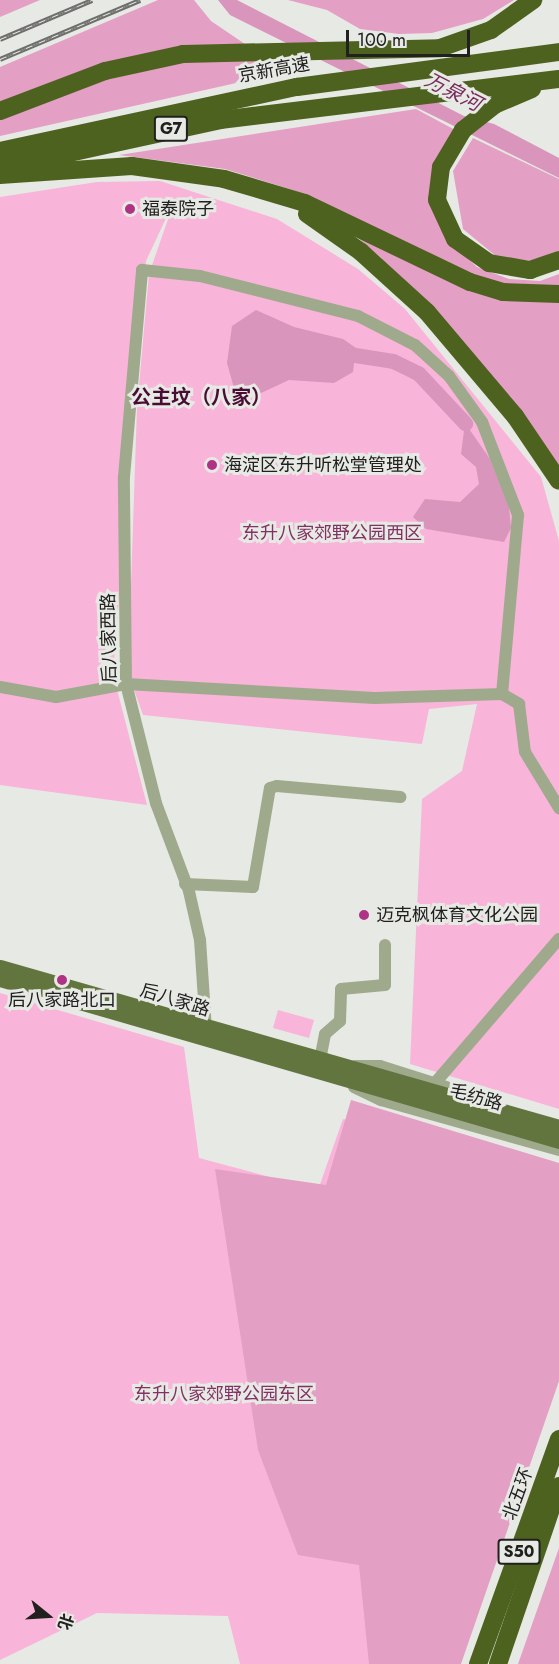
<!DOCTYPE html>
<html>
<head>
<meta charset="utf-8">
<style>
  body { margin:0 }
  #map { position:relative; width:559px; height:1664px; overflow:hidden; background:#e7e9e4; font-family:Jost,"Noto Sans SC",sans-serif }
  div>[style] { position:absolute }
  .green>* { inset:0; background:#f9b4da }
  .forest>* { inset:0; background:#e49fc5 }
  .water>* { inset:0; background:#d995bb }
  .river>* { height:15px; margin:-7.5px; padding:0 7.5px; transform-origin:7.5px; border-radius:7.5px; background:#d995bb }
  .minor>* { height:12px; margin:-6px; padding:0 6px; transform-origin:6px; border-radius:6px; background:#9faa8d }
  .major>* { height:15px; margin:-7.5px; padding:0 7.5px; transform-origin:7.5px; border-radius:7.5px; background:#63753f }
  .highway>* { height:18px; margin:-9px; padding:0 9px; transform-origin:9px; border-radius:9px; background:#4e621f }
  .rail>* { height:4.5px; margin-top:-2.25px; transform-origin:0; background:repeating-linear-gradient(90deg,#e7e9e4 0 7px,#6e6e6c 0 14px); box-sizing:border-box; border-block:2px solid #6e6e6c }
  .dots>* { width:16px; height:16px; translate:-50% -50%; box-sizing:border-box; border:3px solid #e7e9e4; border-radius:50% }
  span { translate:-50% -50%; white-space:nowrap; text-align:center; line-height:1.15; -webkit-text-stroke:6px #e7e9e4; paint-order:stroke }
  .shield-label span { padding:2px 4px; background:#e7e9e4; border:2px solid; border-radius:4px; -webkit-text-stroke-width:0 }
  .shield-label { font-size:16px; color:#20201f; font-weight:700 }
  .street-label { font-size:18px; color:#20201f }
  .poi-label { font-size:18px; color:#20201f }
  .left { translate:0 -50%; text-align:left }
  .park-label { font-size:18px; color:#813163 }
  .water-label { font-size:20px; color:#78295b; font-style:italic }
  .neighbourhood-label { font-size:20px; color:#490d34; font-weight:700 }
  .north { position:absolute; left:18px; top:1586px; width:60px; height:60px; -webkit-text-stroke:4px #e7e9e4; paint-order:stroke; rotate:108deg; font-size:16px; font-weight:700; line-height:24px; text-align:center; color:#20201f }
  .north::after { content:''; display:block; margin:auto; width:21px; height:27px; background:#20201f; clip-path:polygon(50% 0,100% 100%,50% 72%,0 100%) }
  .scale { position:absolute; left:346px; top:30px; width:124px; height:27px; box-sizing:border-box; border:3px solid #20201f; border-top:0; padding-left:8px; font-size:18px; line-height:21px; white-space:nowrap; color:#20201f; -webkit-text-stroke:4px #e7e9e4; paint-order:stroke }
</style>
</head>
<body>
<div id="map">
  <div class="green">
    <i style="clip-path:polygon(160px 181px,277px 219px,358px 269px,405px 309px,541px 477px,559px 541px,559px 1109px,410px 1064px,422px 799px,462px 771px,477px 704px,429px 709px,422px 744px,143px 715px,128px 673px,137px 408px,149px 274px,175px 199px,146px 261px,113px 674px,147px 805px,0 785px,0 197px,97px 182px)"></i>
    <i style="clip-path:polygon(0 993px,184px 1047px,199px 1158px,318px 1190px,343px 1119px,536px 1170px,430px 1664px,240px 1664px,228px 1616px,97px 1613px,0 1660px)"></i>
    <i style="clip-path:polygon(278px 1010px,314px 1020px,309px 1038px,273px 1028px)"></i>
  </div>
  <div class="forest">
    <i style="clip-path:polygon(0 0,40px 0,0 17px)"></i>
    <i style="clip-path:polygon(158px 0,194px 0,211px 21px,273px 63px,254px 66px,254px 79px,0 136px,0 67px)"></i>
    <i style="clip-path:polygon(288px 0,514px 0,483px 19px,432px 33px,399px 34px,360px 29px,327px 10px)"></i>
    <i style="clip-path:polygon(416px 109px,457px 131px,429px 196px,449px 241px,477px 267px,509px 279px,540px 281px,559px 274px,559px 472px,381px 258px,309px 195px,225px 169px,119px 155px)"></i>
    <i style="clip-path:polygon(473px 138px,559px 179px,559px 253px,533px 261px,497px 257px,463px 229px,453px 171px)"></i>
    <i style="clip-path:polygon(351px 1100px,559px 1163px,559px 1381px,461px 1664px,369px 1664px,359px 1565px,298px 1555px,258px 1450px,215px 1169px,326px 1185px)"></i>
    <i style="clip-path:polygon(559px 1548px,559px 1664px,518px 1664px)"></i>
  </div>
  <div class="water">
    <i style="clip-path:polygon(218px 0,237px 0,464px 116px,494px 124px,559px 158px,559px 178px,230px 15px)"></i>
    <i style="clip-path:polygon(256px 310px,294px 327px,343px 339px,356px 348px,353px 372px,334px 383px,289px 380px,259px 394px,234px 388px,227px 363px,232px 326px)"></i>
    <i style="clip-path:polygon(465px 423px,490px 459px,509px 507px,511px 528px,504px 542px,426px 529px,413px 517px,425px 499px,460px 502px,479px 484px,476px 467px,461px 454px)"></i>
  </div>
  <div class="river">
    <i style="left:355px;top:355px;width:38px;rotate:9deg"></i>
    <i style="left:393px;top:361px;width:28px;rotate:26deg"></i>
    <i style="left:418px;top:373px;width:69px;rotate:46.8deg"></i>
  </div>
  <div class="minor">
    <i style="left:0;top:687px;width:57px;rotate:10.1deg"></i>
    <i style="left:56px;top:697px;width:71px;rotate:-10.5deg"></i>
    <i style="left:126px;top:684px;width:249px;rotate:3.2deg"></i>
    <i style="left:375px;top:698px;width:127px;rotate:-1.8deg"></i>
    <i style="left:502px;top:694px;width:20px;rotate:30deg"></i>
    <i style="left:519px;top:704px;width:48px;rotate:82.9deg"></i>
    <i style="left:525px;top:752px;width:66px;rotate:58.7deg"></i>
    <i style="left:185px;top:884px;width:68px;rotate:2.5deg"></i>
    <i style="left:253px;top:887px;width:100px;rotate:-80.3deg"></i>
    <i style="left:270px;top:788px;width:7px;rotate:-16deg"></i>
    <i style="left:277px;top:786px;width:124px;rotate:5.1deg"></i>
    <i style="left:206px;top:1030px;width:90px;rotate:-93.8deg"></i>
    <i style="left:200px;top:940px;width:50px;rotate:-102.7deg"></i>
    <i style="left:189px;top:891px;width:94px;rotate:-110.6deg"></i>
    <i style="left:156px;top:803px;width:123px;rotate:-104.1deg"></i>
    <i style="left:126px;top:684px;width:207px;rotate:-90.6deg"></i>
    <i style="left:124px;top:477px;width:208px;rotate:-85deg"></i>
    <i style="left:142px;top:270px;width:58px;rotate:5.9deg"></i>
    <i style="left:200px;top:276px;width:163px;rotate:14.2deg"></i>
    <i style="left:358px;top:316px;width:64px;rotate:27deg"></i>
    <i style="left:415px;top:345px;width:46px;rotate:42.4deg"></i>
    <i style="left:449px;top:376px;width:57px;rotate:54.3deg"></i>
    <i style="left:482px;top:422px;width:100px;rotate:68.8deg"></i>
    <i style="left:518px;top:515px;width:180px;rotate:95.1deg"></i>
    <i style="left:320px;top:1060px;width:26px;rotate:-79deg"></i>
    <i style="left:325px;top:1034px;width:20px;rotate:-41deg"></i>
    <i style="left:340px;top:1021px;width:32px;rotate:-88deg"></i>
    <i style="left:341px;top:989px;width:44px;rotate:-5.2deg"></i>
    <i style="left:385px;top:985px;width:40px;rotate:-90deg"></i>
    <i style="left:355px;top:1066px;width:25px"></i>
    <i style="left:380px;top:1066px;width:96px;rotate:17.5deg"></i>
    <i style="left:435px;top:1083px;width:190px;rotate:-49.3deg"></i>
    <i style="left:354px;top:1087px;width:30px;rotate:26deg"></i>
    <i style="left:381px;top:1100px;width:185px;rotate:15.7deg"></i>
  </div>
  <div class="major">
    <i style="left:0;top:967px;width:581px;rotate:15.97deg"></i>
    <i style="left:0;top:979px;width:582px;rotate:16.16deg"></i>
  </div>
  <div class="highway">
    <i style="left:532px;top:89px;width:39px;rotate:157deg"></i>
    <i style="left:496px;top:104px;width:42px;rotate:141.8deg"></i>
    <i style="left:463px;top:130px;width:43px;rotate:120.7deg"></i>
    <i style="left:441px;top:167px;width:33px;rotate:97deg"></i>
    <i style="left:437px;top:200px;width:43px;rotate:65.2deg"></i>
    <i style="left:455px;top:239px;width:42px;rotate:35.2deg"></i>
    <i style="left:489px;top:263px;width:42px;rotate:9.7deg"></i>
    <i style="left:530px;top:270px;width:31px;rotate:-19deg"></i>
    <i style="left:0;top:111px;width:112px;rotate:-20.9deg"></i>
    <i style="left:105px;top:71px;width:80px;rotate:-12.3deg"></i>
    <i style="left:183px;top:54px;width:257px;rotate:-1.3deg"></i>
    <i style="left:440px;top:48px;width:54px;rotate:-19.4deg"></i>
    <i style="left:491px;top:30px;width:52px;rotate:-35.5deg"></i>
    <i style="left:0;top:151px;width:304px;rotate:-12.2deg"></i>
    <i style="left:297px;top:87px;width:264px;rotate:-7.6deg"></i>
    <i style="left:5px;top:167px;width:220px;rotate:-12.3deg"></i>
    <i style="left:220px;top:120px;width:341px;rotate:-6.9deg"></i>
    <i style="left:0;top:175px;width:132px;rotate:-3.9deg"></i>
    <i style="left:132px;top:166px;width:93px;rotate:8deg"></i>
    <i style="left:224px;top:179px;width:84px;rotate:16.5deg"></i>
    <i style="left:305px;top:203px;width:183px;rotate:25.6deg"></i>
    <i style="left:470px;top:282px;width:34px;rotate:17deg"></i>
    <i style="left:503px;top:292px;width:56px;rotate:2deg"></i>
    <i style="left:307px;top:214px;width:66px;rotate:35.1deg"></i>
    <i style="left:361px;top:252px;width:89px;rotate:42.3deg"></i>
    <i style="left:427px;top:312px;width:136px;rotate:49.8deg"></i>
    <i style="left:515px;top:416px;width:78px;rotate:55.9deg"></i>
    <i style="left:478px;top:1664px;width:239px;rotate:-70.2deg"></i>
    <i style="left:498px;top:1664px;width:188px;rotate:-71.1deg"></i>
  </div>
  <div class="rail">
    <i style="left:0;top:39px;width:100px;rotate:-23deg"></i>
    <i style="left:0;top:59px;width:152px;rotate:-22.9deg"></i>
  </div>
  <div class="dots">
    <i style="left:130px;top:209px;background:#af3384"></i>
    <i style="left:212px;top:465px;background:#af3384"></i>
    <i style="left:364px;top:915px;background:#af3384"></i>
    <i style="left:62px;top:980px;background:#af3384"></i>
  </div>
  <div class="shield-label">
    <span style="left:171px;top:129px">G7</span>
    <span style="left:519px;top:1552px">S50</span>
  </div>
  <div class="street-label">
    <span style="left:274px;top:70px;rotate:-10deg">京新高速</span>
    <span style="left:109px;top:638px;rotate:-91deg">后八家西路</span>
    <span style="left:175px;top:1000px;rotate:17deg">后八家路</span>
    <span style="left:476px;top:1097px;rotate:16deg">毛纺路</span>
    <span style="left:518px;top:1494px;rotate:-70deg">北五环</span>
  </div>
  <div class="poi-label">
    <span class="left" style="left:142px;top:209px">福泰院子</span>
    <span class="left" style="left:224px;top:465px">海淀区东升听松堂管理处</span>
    <span class="left" style="left:376px;top:915px">迈克枫体育文化公园</span>
    <span style="left:62px;top:1000px">后八家路北口</span>
  </div>
  <div class="park-label">
    <span style="left:332px;top:533px">东升八家郊野公园西区</span>
    <span style="left:224px;top:1394px">东升八家郊野公园东区</span>
  </div>
  <div class="water-label">
    <span style="left:453px;top:92px;rotate:27deg">万泉河</span>
  </div>
  <div class="neighbourhood-label">
    <span style="left:201px;top:397px">公主坟（八家）</span>
  </div>
  <div class="north">北</div>
  <div class="scale">100 m</div>
</div>
</body>
</html>
